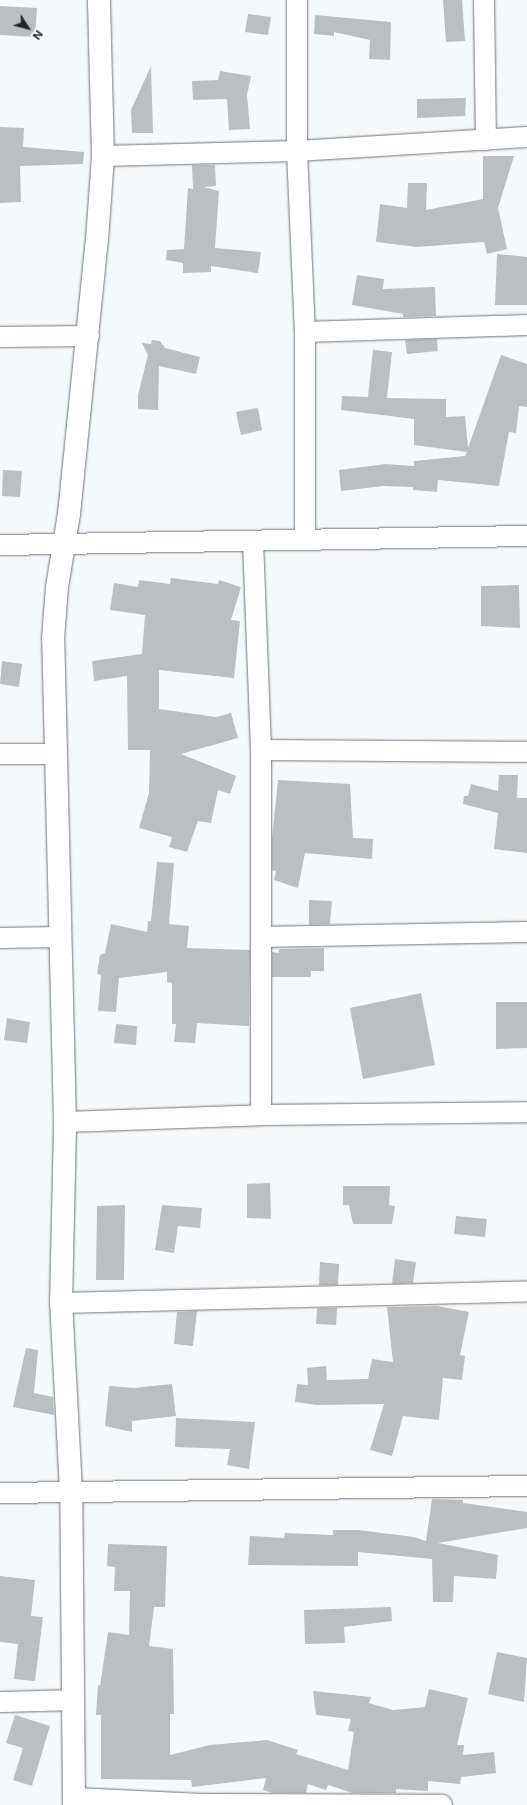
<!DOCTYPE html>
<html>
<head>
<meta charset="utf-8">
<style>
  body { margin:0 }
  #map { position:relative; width:527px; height:1805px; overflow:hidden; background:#f2fafc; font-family:Inter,sans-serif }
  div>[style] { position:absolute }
  .building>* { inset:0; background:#b9c0c2 }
  .roads { filter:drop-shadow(0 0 1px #707779) drop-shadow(0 0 1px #707779) }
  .street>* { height:20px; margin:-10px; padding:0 10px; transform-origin:10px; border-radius:10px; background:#fff }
  .secondary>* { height:22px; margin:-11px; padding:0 11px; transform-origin:11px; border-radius:11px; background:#fff }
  span { translate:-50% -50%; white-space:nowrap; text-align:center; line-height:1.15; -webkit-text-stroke:4px #fff; paint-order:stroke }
  .north { position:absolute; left:8px; top:8px; width:40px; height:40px; -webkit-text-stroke:3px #fff; paint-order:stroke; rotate:126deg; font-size:11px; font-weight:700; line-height:16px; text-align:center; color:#222425 }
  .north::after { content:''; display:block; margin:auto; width:14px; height:18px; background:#222425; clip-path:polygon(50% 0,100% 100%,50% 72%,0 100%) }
</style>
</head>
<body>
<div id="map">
  <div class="building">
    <i style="clip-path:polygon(443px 0,462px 0,465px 41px,446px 42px)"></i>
    <i style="clip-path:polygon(0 6px,37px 8px,35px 37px,0 35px)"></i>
    <i style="clip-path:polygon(248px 14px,271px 17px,268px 35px,245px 32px)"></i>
    <i style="clip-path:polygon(315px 15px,391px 22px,390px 60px,369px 59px,370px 40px,334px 32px,334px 36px,314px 34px)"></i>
    <i style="clip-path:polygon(151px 66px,153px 133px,132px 133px,131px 110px)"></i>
    <i style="clip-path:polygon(220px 71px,251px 76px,247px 95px,250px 129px,229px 130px,227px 99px,193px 100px,192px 81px,218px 80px)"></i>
    <i style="clip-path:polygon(466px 98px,465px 116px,417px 118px,417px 99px)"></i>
    <i style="clip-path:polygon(0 127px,24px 128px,23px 147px,84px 152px,83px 164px,20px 166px,21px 202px,0 203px)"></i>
    <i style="clip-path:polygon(483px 156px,514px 156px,498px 208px,507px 249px,487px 254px,484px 242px,417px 247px,376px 242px,380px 204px,407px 208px,408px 183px,427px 183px,426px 210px,483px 199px)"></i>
    <i style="clip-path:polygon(192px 165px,215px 165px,216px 186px,204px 187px,219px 191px,215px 248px,261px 252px,258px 273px,211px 266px,211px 272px,183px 273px,183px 263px,166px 260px,167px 250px,184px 249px,188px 188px,193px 189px)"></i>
    <i style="clip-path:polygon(497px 254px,527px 257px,527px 305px,495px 305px)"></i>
    <i style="clip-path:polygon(357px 275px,384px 279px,383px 289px,435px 287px,436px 316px,403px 317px,403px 314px,352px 305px)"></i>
    <i style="clip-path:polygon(437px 339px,438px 351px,407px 354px,405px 340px)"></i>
    <i style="clip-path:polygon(152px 340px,160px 341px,165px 348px,200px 357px,196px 374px,159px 366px,158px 410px,138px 409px,138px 395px,148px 355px,142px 343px,151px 344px)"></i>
    <i style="clip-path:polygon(373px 350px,392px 352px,387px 398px,446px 399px,446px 417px,465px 416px,468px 448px,501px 355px,527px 364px,527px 407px,519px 406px,516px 433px,509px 432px,499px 486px,438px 480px,437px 492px,413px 490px,413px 487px,383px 486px,341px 491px,339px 470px,386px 464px,414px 466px,414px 461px,465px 456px,467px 452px,414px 445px,414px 419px,341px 410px,342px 396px,368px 397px)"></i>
    <i style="clip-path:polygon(258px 408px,262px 430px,241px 435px,236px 412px)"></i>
    <i style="clip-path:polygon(3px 470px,22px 471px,20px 497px,2px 496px)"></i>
    <i style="clip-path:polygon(171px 578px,218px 584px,219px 580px,241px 587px,231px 620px,240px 621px,234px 678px,159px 670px,159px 709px,216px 717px,231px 713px,238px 738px,181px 754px,236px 776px,230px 794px,218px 790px,211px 823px,198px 821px,187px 852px,169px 847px,172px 837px,139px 828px,149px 793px,150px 750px,128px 750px,127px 676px,94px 681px,92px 661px,142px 654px,145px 615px,110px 610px,114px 583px,138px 587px,139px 580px,170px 584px)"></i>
    <i style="clip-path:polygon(519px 585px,520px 628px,481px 626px,481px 586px)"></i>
    <i style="clip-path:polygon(2px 661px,22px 664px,19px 687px,0 684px)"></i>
    <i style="clip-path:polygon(499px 775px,518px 775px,517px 798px,527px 798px,527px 853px,494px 849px,498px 813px,463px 804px,464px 796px,468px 796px,471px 784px,498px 791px)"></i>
    <i style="clip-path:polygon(278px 780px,350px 784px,353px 838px,373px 839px,372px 859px,305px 853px,298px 888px,274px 880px,276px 871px,272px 870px,272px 839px)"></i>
    <i style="clip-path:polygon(157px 862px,174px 863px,169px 924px,189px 926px,187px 948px,250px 950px,249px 1026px,197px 1023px,195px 1043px,174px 1042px,176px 1024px,172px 1024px,172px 983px,167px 982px,167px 972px,119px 978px,116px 1012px,98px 1011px,101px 975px,97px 974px,100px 955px,105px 953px,111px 924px,147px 932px,148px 921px,151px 921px)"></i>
    <i style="clip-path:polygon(309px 900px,332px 901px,330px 924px,309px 925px)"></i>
    <i style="clip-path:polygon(324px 948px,324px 971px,311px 971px,311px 977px,272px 977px,272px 952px,279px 953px,279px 949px)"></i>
    <i style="clip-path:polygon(421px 993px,435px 1065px,363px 1079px,350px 1008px)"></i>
    <i style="clip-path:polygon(496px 1002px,527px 1002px,527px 1048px,496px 1049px)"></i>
    <i style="clip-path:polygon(7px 1018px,30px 1022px,27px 1043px,4px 1040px)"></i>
    <i style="clip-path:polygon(116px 1024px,137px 1026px,136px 1045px,114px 1043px)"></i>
    <i style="clip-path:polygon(270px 1183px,271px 1219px,247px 1218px,247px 1184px)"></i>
    <i style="clip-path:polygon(343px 1186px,390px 1186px,389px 1205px,395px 1206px,392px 1224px,353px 1224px,349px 1205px,343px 1205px)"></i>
    <i style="clip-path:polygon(125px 1205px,124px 1280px,96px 1280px,97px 1206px)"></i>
    <i style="clip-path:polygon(162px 1205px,202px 1208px,200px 1228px,178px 1226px,174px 1253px,155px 1250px)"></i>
    <i style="clip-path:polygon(456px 1216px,487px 1219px,485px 1237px,454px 1234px)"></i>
    <i style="clip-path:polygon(395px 1259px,416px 1262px,413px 1283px,392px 1284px)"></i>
    <i style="clip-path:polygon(320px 1262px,339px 1264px,338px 1285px,319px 1285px)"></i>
    <i style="clip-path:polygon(437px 1306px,469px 1312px,460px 1355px,465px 1356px,462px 1380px,443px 1378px,439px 1420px,403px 1416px,392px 1456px,370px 1450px,384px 1404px,317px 1405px,295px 1402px,297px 1384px,308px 1385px,307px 1368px,326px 1366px,327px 1380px,368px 1379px,372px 1359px,393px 1362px,387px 1307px)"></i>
    <i style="clip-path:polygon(317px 1308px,337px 1308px,336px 1325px,316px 1324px)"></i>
    <i style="clip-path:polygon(197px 1311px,193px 1346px,174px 1344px,177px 1312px)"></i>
    <i style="clip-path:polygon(26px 1348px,38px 1350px,34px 1393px,53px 1397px,54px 1415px,13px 1407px)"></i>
    <i style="clip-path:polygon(172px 1384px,176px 1416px,132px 1421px,132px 1432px,105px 1426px,109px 1386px,134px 1388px)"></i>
    <i style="clip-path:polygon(176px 1418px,255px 1422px,249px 1469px,227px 1465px,230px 1449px,175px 1447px)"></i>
    <i style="clip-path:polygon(432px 1499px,463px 1500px,463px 1503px,527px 1512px,527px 1528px,438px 1543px,498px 1555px,496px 1579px,454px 1576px,453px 1602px,433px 1602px,432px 1559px,358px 1552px,358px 1566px,248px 1565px,250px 1536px,284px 1538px,285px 1533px,333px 1535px,333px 1530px,358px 1530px,414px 1537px,426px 1541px)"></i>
    <i style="clip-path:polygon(108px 1544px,167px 1546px,165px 1607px,154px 1607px,149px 1646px,173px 1649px,174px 1714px,170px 1714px,170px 1755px,210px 1745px,267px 1740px,298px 1750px,296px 1754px,348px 1770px,354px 1732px,348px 1731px,351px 1719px,316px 1715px,313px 1691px,371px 1697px,369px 1703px,393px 1710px,425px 1707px,429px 1689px,468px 1698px,457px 1745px,464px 1745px,463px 1755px,494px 1752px,496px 1773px,461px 1777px,460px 1784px,428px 1781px,428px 1791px,396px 1789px,396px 1793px,353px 1793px,328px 1785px,326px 1790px,308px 1784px,306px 1793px,273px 1793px,263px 1790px,266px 1778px,192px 1787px,191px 1780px,101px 1779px,101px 1715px,96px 1715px,98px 1685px,100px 1686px,108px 1632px,129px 1635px,130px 1591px,114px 1591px,115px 1567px,107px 1566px)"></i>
    <i style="clip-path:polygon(0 1576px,35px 1580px,31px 1616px,43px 1617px,35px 1681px,14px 1679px,18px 1644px,0 1642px)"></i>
    <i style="clip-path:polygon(391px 1607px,392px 1621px,344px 1627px,345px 1643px,305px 1644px,304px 1610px)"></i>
    <i style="clip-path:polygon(497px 1652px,527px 1658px,524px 1702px,488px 1694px)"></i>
    <i style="clip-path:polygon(15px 1715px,50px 1726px,32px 1786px,13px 1780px,23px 1748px,6px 1743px)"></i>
  </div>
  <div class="roads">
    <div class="street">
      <i style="left:297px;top:0;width:151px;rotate:90deg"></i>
      <i style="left:297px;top:151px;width:181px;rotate:87.5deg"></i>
      <i style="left:305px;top:332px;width:208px;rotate:90deg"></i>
      <i style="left:484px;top:0;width:140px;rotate:89.2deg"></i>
      <i style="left:103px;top:156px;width:194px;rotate:-1.5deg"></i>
      <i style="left:297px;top:151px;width:230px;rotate:-3.5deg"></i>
      <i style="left:305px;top:332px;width:222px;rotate:-1.8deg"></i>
      <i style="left:0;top:337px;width:89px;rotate:-0.6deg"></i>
      <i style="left:253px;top:541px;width:209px;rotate:87.8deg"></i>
      <i style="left:261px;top:750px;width:365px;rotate:90deg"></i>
      <i style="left:0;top:545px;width:527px;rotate:-0.98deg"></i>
      <i style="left:261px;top:750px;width:266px;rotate:0.4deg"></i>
      <i style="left:0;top:754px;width:54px"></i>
      <i style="left:261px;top:937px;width:266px;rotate:-1.1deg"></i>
      <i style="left:0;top:938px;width:60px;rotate:-1deg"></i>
      <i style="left:65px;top:1122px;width:196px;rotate:-2deg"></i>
      <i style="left:261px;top:1115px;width:266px;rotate:-0.6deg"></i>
      <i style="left:61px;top:1303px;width:466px;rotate:-1.4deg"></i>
      <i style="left:0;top:1493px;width:527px;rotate:-0.76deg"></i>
      <i style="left:0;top:1702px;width:73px;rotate:-1.6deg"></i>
      <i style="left:74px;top:1798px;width:128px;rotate:2.7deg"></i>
      <i style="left:202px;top:1804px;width:240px;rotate:0.2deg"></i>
    </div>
    <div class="secondary">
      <i style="left:74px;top:1805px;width:314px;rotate:-90.5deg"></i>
      <i style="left:71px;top:1491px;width:188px;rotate:-93deg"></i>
      <i style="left:61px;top:1303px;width:181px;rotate:-88.7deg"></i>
      <i style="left:65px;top:1122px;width:483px;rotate:-91.4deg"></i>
      <i style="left:53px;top:639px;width:52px;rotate:-85.6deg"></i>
      <i style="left:57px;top:587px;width:74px;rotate:-80.7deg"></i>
      <i style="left:69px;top:514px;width:275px;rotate:-84.2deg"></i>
      <i style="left:97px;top:240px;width:84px;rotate:-85.9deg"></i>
      <i style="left:103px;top:156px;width:156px;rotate:-91.5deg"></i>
    </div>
  </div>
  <div class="north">N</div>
</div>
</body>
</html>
